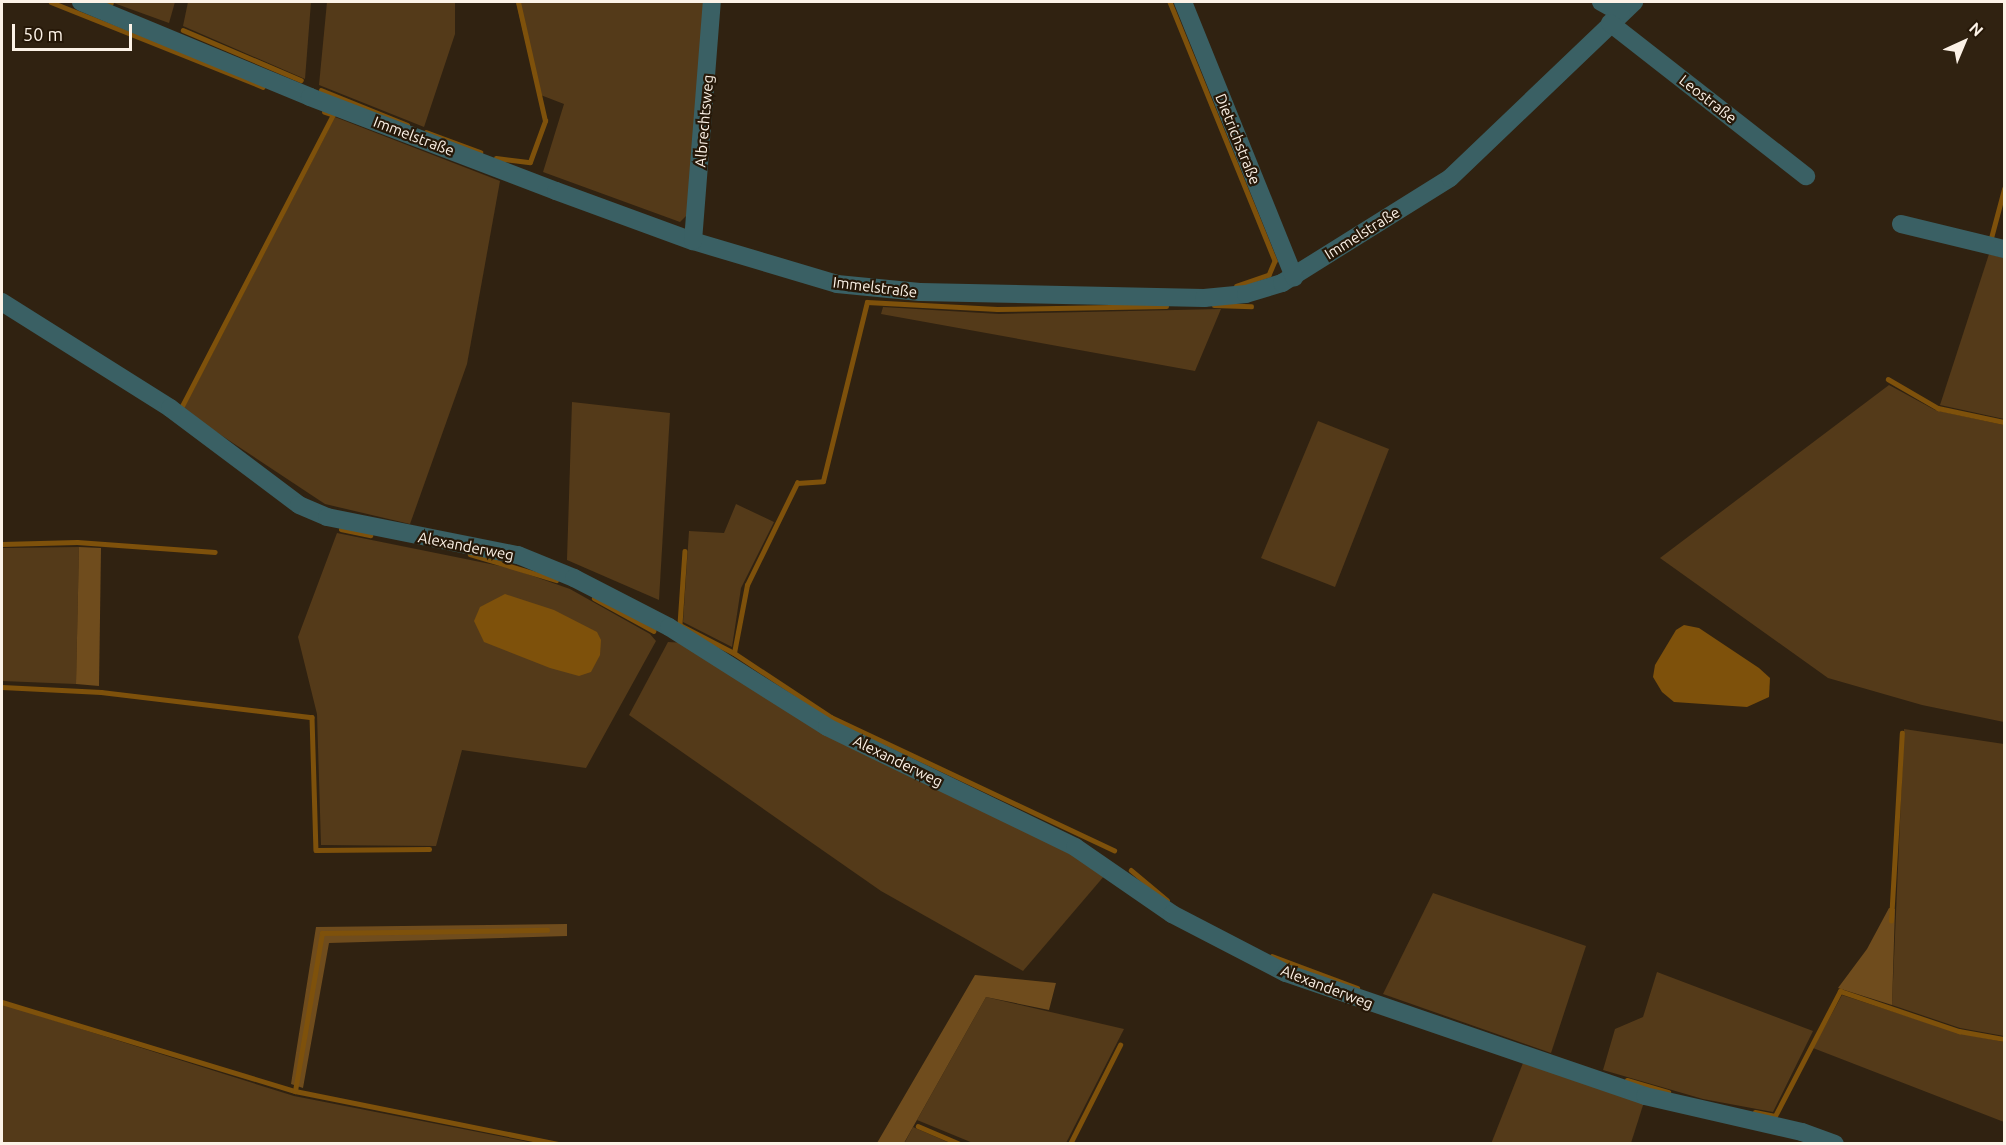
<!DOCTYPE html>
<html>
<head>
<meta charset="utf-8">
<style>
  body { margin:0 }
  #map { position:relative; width:2006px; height:1145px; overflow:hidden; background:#302211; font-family:Ubuntu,sans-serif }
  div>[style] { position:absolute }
  .green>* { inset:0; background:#543a19 }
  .forest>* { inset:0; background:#6f4c1d }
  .water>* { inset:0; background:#7e510b }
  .stream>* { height:4.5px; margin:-2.25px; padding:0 2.25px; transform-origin:2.25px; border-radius:2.25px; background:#7e510b }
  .minor>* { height:18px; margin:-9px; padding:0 9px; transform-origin:9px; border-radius:9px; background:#3a6064 }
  span { translate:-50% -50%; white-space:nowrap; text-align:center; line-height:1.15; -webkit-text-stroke:4.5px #261808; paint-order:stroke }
  .street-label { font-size:15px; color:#fcf2e7 }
  .frame { position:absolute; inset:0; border:3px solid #fcf2e7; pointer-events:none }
  .north { position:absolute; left:1934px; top:12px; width:60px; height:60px; -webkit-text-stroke:4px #261808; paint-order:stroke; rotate:44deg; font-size:16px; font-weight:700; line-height:24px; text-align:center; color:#fcf2e7 }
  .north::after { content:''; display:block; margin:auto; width:21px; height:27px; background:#fcf2e7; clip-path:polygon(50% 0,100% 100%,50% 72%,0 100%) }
  .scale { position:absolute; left:12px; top:24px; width:120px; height:27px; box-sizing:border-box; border:3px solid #fcf2e7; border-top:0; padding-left:8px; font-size:18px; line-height:21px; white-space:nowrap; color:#fcf2e7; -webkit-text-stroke:4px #261808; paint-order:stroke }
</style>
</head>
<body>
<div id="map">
  <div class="green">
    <i style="clip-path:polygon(111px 2px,175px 2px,169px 23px)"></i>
    <i style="clip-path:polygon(188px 2px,311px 2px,305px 79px,183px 26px)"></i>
    <i style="clip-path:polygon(327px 2px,455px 2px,455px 34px,424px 127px,319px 85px)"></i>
    <i style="clip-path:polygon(516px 2px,705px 2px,690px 212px,680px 222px,543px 172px,564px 104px,538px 94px)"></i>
    <i style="clip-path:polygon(335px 117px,500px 181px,467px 364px,410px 524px,325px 504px,183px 410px)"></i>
    <i style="clip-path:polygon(1989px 254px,2004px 258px,2004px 419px,1940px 405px)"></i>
    <i style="clip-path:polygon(883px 307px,999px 314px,1221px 309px,1195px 371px,881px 314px)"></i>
    <i style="clip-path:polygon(1889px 385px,1935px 410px,2004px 425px,2004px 722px,1922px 705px,1828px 678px,1660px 558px)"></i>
    <i style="clip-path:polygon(572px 402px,670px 413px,659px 600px,567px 560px)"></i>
    <i style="clip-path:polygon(1318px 421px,1389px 449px,1335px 587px,1261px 558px)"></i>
    <i style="clip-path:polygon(736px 504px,774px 522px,741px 588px,732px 647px,683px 622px,689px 531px,724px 533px)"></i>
    <i style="clip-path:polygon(337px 533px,510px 568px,570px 589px,650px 634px,656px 641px,586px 768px,462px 750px,436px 846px,321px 845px,317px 714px,298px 637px)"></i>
    <i style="clip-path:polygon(79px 547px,76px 684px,2px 681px,2px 548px)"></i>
    <i style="clip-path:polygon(668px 642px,686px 643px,1072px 851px,1105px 875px,1023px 971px,881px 891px,629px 715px)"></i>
    <i style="clip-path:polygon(1904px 729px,2004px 744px,2004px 1036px,1960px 1028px,1892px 1005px)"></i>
    <i style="clip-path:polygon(1433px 893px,1586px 946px,1551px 1053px,1383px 994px)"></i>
    <i style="clip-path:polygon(1657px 972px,1813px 1031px,1773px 1112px,1703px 1099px,1603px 1070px,1615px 1029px,1643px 1017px)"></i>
    <i style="clip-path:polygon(1842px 995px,1959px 1033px,2004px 1042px,2004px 1122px,1813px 1048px)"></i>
    <i style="clip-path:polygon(986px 997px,1124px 1029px,1066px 1143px,973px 1143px,917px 1120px)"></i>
    <i style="clip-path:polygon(2px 1004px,294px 1096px,534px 1143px,2px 1143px)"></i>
    <i style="clip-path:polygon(1523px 1063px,1644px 1102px,1631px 1143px,1491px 1144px)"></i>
    <i style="clip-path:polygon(913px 1127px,950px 1143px,904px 1144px)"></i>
  </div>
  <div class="forest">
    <i style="clip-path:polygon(79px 547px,101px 548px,99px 686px,76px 684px)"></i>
    <i style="clip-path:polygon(1889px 908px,1895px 909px,1892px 1005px,1838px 988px,1867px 949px)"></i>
    <i style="clip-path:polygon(567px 924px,567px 936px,329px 943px,303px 1088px,291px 1084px,316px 927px)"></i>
    <i style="clip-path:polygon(975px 975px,1056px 983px,1049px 1010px,986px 997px,904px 1143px,877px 1143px)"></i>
  </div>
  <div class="water">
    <i style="clip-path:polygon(505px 594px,554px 610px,597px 632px,601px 640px,600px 655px,591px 672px,579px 676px,550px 668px,484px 642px,474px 621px,480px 607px)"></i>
    <i style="clip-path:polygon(1684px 625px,1699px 628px,1759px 668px,1770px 678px,1769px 697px,1747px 707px,1674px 702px,1662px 692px,1653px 677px,1655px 665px,1676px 630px)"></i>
  </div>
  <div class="stream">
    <i style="left:51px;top:2px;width:228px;rotate:21.8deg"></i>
    <i style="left:108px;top:2px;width:3px;rotate:18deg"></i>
    <i style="left:1170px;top:2px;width:279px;rotate:67.9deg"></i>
    <i style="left:1275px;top:261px;width:15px;rotate:113deg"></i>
    <i style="left:1269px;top:275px;width:34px;rotate:161deg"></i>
    <i style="left:183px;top:30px;width:128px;rotate:23deg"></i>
    <i style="left:321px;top:90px;width:93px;rotate:22.1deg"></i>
    <i style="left:426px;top:132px;width:58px;rotate:20.3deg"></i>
    <i style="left:496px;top:158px;width:34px;rotate:7deg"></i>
    <i style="left:530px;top:162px;width:44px;rotate:-69.9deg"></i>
    <i style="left:545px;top:121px;width:122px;rotate:-102.8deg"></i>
    <i style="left:1991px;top:238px;width:51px;rotate:-75.1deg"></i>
    <i style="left:1214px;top:305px;width:37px;rotate:2deg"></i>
    <i style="left:1888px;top:379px;width:58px;rotate:30.1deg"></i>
    <i style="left:1938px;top:408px;width:67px;rotate:12deg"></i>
    <i style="left:181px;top:408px;width:330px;rotate:-62.6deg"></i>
    <i style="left:333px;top:115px;width:9px;rotate:-162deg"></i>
    <i style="left:341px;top:529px;width:30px;rotate:12deg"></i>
    <i style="left:2px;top:544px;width:75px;rotate:-1.5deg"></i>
    <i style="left:77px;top:542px;width:138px;rotate:4.1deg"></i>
    <i style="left:685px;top:551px;width:74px;rotate:93.9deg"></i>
    <i style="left:680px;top:625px;width:61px;rotate:27.4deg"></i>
    <i style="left:734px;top:653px;width:116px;rotate:33.4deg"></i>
    <i style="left:831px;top:717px;width:313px;rotate:25.2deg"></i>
    <i style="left:470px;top:554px;width:90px;rotate:16.8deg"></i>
    <i style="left:594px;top:598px;width:68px;rotate:28.8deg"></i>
    <i style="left:734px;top:653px;width:69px;rotate:-79.2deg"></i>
    <i style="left:747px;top:585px;width:114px;rotate:-63.9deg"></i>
    <i style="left:797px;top:483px;width:26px;rotate:-4deg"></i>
    <i style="left:823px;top:481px;width:184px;rotate:-76.2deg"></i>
    <i style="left:867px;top:302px;width:130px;rotate:3.1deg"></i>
    <i style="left:997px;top:309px;width:169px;rotate:-1deg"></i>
    <i style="left:2px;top:687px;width:99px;rotate:2.9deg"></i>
    <i style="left:101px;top:692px;width:212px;rotate:6.8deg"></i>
    <i style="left:312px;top:717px;width:133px;rotate:88.3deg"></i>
    <i style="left:316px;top:850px;width:113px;rotate:-0.5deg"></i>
    <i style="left:1131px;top:870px;width:47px;rotate:39.8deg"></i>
    <i style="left:1891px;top:921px;width:188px;rotate:-86.7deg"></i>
    <i style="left:1272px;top:956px;width:91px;rotate:20.6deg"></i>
    <i style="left:2px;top:1002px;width:306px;rotate:16.9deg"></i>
    <i style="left:295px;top:1091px;width:268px;rotate:11.4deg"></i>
    <i style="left:1627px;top:1080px;width:43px;rotate:16.3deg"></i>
    <i style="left:295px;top:1091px;width:160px;rotate:-80.3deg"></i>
    <i style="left:322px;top:933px;width:225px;rotate:-0.8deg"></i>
    <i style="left:1755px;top:1112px;width:20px;rotate:11deg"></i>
    <i style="left:1775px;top:1116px;width:141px;rotate:-62.5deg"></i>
    <i style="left:1840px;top:991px;width:126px;rotate:18.6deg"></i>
    <i style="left:1959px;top:1031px;width:46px;rotate:10.1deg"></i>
    <i style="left:918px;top:1126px;width:46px;rotate:23.2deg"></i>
    <i style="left:1070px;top:1144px;width:111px;rotate:-63.2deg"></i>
  </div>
  <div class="minor">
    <i style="left:81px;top:2px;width:248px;rotate:22.5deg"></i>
    <i style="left:310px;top:97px;width:263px;rotate:20.9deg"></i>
    <i style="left:556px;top:191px;width:146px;rotate:20.1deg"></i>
    <i style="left:693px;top:241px;width:150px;rotate:16.6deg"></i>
    <i style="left:837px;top:284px;width:83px;rotate:5.5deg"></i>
    <i style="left:920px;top:292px;width:284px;rotate:1.2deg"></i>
    <i style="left:1204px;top:298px;width:42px;rotate:-5.4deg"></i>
    <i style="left:1246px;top:294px;width:38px;rotate:-17deg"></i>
    <i style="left:1282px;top:283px;width:198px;rotate:-32deg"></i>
    <i style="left:1450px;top:178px;width:255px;rotate:-43.7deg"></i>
    <i style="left:1183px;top:2px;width:297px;rotate:68deg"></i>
    <i style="left:1601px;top:2px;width:23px;rotate:29deg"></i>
    <i style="left:1610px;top:23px;width:249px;rotate:38deg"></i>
    <i style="left:1901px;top:224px;width:106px;rotate:13.6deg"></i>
    <i style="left:693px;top:241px;width:240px;rotate:-85.5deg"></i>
    <i style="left:2px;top:302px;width:199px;rotate:32.2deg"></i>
    <i style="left:170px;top:408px;width:161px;rotate:36.9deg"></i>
    <i style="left:299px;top:505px;width:30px;rotate:23deg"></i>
    <i style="left:327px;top:517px;width:195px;rotate:11.3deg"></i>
    <i style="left:518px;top:555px;width:61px;rotate:22.3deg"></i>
    <i style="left:574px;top:578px;width:107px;rotate:27.3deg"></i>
    <i style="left:669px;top:627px;width:187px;rotate:32.3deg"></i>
    <i style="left:827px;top:727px;width:276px;rotate:25.8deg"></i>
    <i style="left:1075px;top:847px;width:118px;rotate:34.6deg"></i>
    <i style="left:1172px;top:914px;width:128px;rotate:27.4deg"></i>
    <i style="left:1286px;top:973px;width:379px;rotate:18.9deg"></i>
    <i style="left:1645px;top:1096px;width:161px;rotate:12.9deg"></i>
    <i style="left:1802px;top:1132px;width:35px;rotate:20deg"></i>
  </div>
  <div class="street-label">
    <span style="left:1708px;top:99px;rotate:38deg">Leostraße</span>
    <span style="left:704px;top:121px;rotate:-85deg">Albrechtsweg</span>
    <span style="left:414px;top:136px;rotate:21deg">Immelstraße</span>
    <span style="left:1238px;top:139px;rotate:68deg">Dietrichstraße</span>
    <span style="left:1362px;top:233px;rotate:-32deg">Immelstraße</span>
    <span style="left:875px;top:287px;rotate:7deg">Immelstraße</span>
    <span style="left:466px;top:546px;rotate:11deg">Alexanderweg</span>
    <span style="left:898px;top:761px;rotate:26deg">Alexanderweg</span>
    <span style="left:1327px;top:987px;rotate:21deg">Alexanderweg</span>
  </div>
  <div class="frame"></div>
  <div class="north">N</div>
  <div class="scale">50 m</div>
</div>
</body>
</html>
